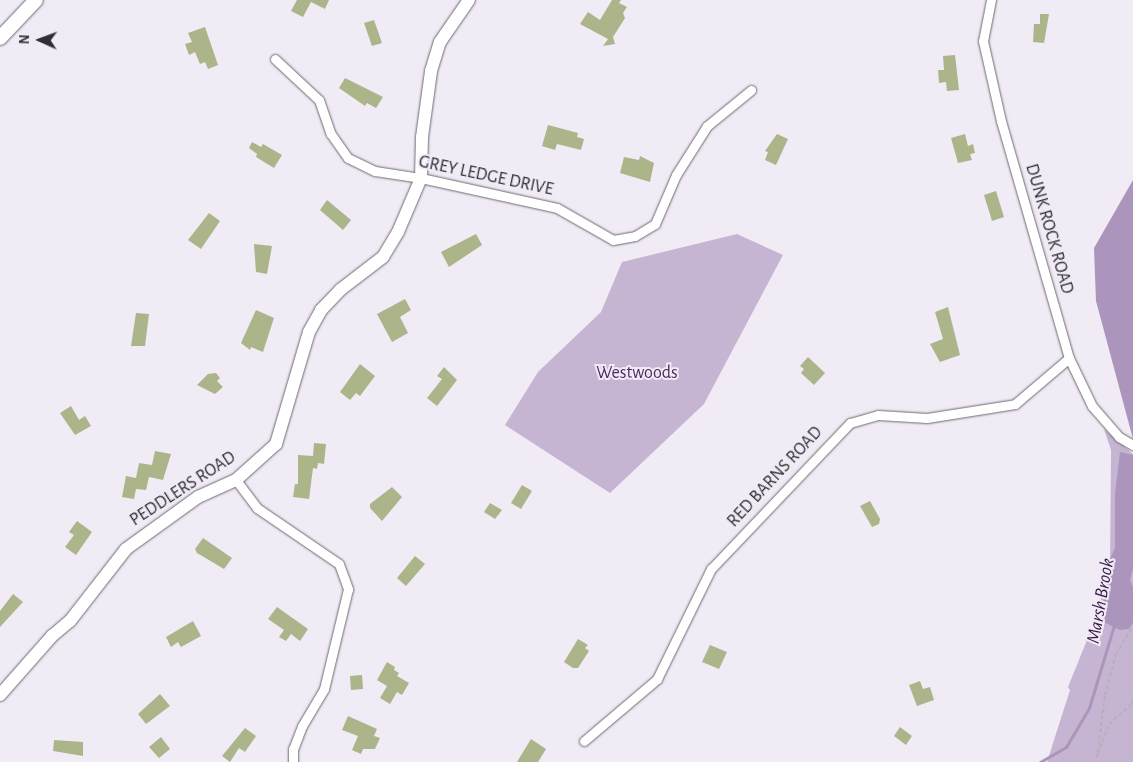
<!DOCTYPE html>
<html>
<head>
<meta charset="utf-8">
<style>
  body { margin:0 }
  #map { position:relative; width:1133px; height:762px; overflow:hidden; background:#f1ebf6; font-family:"Alegreya Sans",sans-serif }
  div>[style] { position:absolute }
  .green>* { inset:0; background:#c6b5d2 }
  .water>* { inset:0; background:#ac95bd }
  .stream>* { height:3px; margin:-1.5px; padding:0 1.5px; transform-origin:1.5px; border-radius:1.5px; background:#ac95bd }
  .building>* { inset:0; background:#acb589 }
  .path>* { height:2px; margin-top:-1px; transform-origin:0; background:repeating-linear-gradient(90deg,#b5b0b9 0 4px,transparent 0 6.5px) }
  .roads { filter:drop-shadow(0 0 1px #6e6872) drop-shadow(0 0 1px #6e6872) }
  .street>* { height:9px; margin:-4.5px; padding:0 4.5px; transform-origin:4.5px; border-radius:4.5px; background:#fff }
  .secondary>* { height:12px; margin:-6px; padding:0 6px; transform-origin:6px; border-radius:6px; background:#fff }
  .primary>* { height:14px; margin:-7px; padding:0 7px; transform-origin:7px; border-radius:7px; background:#fff }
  span { translate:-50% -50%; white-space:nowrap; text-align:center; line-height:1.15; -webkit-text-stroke:4px #f1ebf6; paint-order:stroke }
  .street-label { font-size:18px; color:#302e32 }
  .park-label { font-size:18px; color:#4b2c5e }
  .water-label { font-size:19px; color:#3a1b4c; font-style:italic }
  .north { position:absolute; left:15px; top:15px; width:50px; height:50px; -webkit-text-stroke:4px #f1ebf6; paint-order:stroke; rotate:272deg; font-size:14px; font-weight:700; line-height:20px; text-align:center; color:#302e32 }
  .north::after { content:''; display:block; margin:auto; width:18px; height:22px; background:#302e32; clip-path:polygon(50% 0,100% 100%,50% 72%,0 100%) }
</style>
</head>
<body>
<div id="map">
  <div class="green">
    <i style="clip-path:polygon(737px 234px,783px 255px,704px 404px,610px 493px,505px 425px,538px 372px,601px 312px,622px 262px)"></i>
    <i style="clip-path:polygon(1104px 429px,1133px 454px,1133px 762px,1047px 762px,1070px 690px,1068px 687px,1091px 630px,1110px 570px,1111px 450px)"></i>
  </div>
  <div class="water">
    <i style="clip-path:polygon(1133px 180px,1133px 439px,1096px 301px,1094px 248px)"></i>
    <i style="clip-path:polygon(1120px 452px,1133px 455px,1133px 569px,1130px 580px,1133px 587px,1133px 623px,1129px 629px,1120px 630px,1099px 620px,1096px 614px,1110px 589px,1108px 564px,1115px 548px,1115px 494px)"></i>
  </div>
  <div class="stream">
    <i style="left:1040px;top:762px;width:30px;rotate:-30deg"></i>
    <i style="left:1066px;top:747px;width:45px;rotate:-59.5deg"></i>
    <i style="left:1089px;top:708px;width:87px;rotate:-73.2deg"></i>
  </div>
  <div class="building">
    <i style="clip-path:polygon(297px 0,329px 0,325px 9px,311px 2px,303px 17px,291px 11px)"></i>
    <i style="clip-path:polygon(612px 0,621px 0,619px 3px,627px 7px,623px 13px,625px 18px,613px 37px,615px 44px,603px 46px,608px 39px,580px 24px,588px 12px,600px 20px)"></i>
    <i style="clip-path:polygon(1040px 14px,1049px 14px,1044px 43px,1033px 42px,1034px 24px,1040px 24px)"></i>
    <i style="clip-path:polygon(374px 20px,382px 43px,372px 46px,364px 23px)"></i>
    <i style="clip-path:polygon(205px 27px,218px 65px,208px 69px,205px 62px,200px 64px,195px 52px,189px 55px,185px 44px,192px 42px,188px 33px)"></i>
    <i style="clip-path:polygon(955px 55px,959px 90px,947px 91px,946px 82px,939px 83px,938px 70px,944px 70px,943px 56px)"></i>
    <i style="clip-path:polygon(345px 78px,383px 97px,376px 108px,367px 103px,365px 106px,339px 88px)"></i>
    <i style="clip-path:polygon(548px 125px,578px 133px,577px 137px,584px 139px,581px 150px,557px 144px,555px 150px,542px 146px)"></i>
    <i style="clip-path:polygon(777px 134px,788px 139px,776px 165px,765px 160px,768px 152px,765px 151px)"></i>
    <i style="clip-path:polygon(965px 134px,968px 146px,973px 144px,975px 153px,970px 154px,972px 160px,958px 163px,951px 138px)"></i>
    <i style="clip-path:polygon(252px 142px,261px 147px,263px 144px,282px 155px,274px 168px,256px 157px,257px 154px,249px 148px)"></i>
    <i style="clip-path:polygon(640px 156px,654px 163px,650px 182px,620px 173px,624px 157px,639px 160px)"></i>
    <i style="clip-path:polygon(996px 191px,1004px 217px,992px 221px,984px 195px)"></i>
    <i style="clip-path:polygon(327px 200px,351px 220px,343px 230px,320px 210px)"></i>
    <i style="clip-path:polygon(209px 213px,220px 221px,201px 249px,188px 240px)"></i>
    <i style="clip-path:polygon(476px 234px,482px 245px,449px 267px,441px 252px)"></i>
    <i style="clip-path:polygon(254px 244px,272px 246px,267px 274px,256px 272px)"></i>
    <i style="clip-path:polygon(405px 299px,411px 310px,400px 317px,408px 333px,392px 342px,377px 314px)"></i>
    <i style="clip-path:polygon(948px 307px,960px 355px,940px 362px,930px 344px,943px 339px,935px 312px)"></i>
    <i style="clip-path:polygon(256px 310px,274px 318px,263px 352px,251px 347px,250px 350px,241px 343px)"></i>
    <i style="clip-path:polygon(136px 313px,149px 314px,145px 346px,131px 346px)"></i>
    <i style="clip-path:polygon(808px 357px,825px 373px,814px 385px,801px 373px,804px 369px,800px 366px)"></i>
    <i style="clip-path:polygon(360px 364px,375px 376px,360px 396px,356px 393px,350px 400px,340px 392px)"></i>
    <i style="clip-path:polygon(444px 367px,457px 380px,437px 406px,427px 398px,442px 379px,437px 376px)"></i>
    <i style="clip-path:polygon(216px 373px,220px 378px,217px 381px,223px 387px,215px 394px,197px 385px,208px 374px)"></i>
    <i style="clip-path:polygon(71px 406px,79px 420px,85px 416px,91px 426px,75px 435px,60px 413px)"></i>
    <i style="clip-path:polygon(314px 443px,326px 444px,324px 464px,318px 463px,317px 469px,313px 468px,309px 499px,293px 497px,295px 484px,298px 484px,298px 455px,313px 456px)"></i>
    <i style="clip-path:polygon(155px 451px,171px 454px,163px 480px,149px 477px,146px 490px,136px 489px,134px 499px,122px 497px,126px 476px,136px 478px,139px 463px,152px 465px)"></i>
    <i style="clip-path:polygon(522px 485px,532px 491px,521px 509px,511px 503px)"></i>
    <i style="clip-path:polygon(392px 487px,402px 497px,382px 521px,370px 508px,370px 504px)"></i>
    <i style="clip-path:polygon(870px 501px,880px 519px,879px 524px,872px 527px,860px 506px)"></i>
    <i style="clip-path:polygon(490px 503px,502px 510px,495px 519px,484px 512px)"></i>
    <i style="clip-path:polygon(77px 521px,92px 532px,76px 555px,65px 547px,74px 535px,69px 532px)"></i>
    <i style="clip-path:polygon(203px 538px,232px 558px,224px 569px,197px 553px,195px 549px)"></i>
    <i style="clip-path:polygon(415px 556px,425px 564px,406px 586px,397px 578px)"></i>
    <i style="clip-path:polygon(13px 594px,23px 602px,0 627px,0 611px)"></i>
    <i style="clip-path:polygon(277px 607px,308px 629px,300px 641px,291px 634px,286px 641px,279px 637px,284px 630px,268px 619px)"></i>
    <i style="clip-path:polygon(193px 621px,201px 636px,181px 647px,178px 642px,171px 647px,166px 637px)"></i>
    <i style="clip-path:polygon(578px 639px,588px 645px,585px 648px,589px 651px,578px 668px,573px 668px,564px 662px)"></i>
    <i style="clip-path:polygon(710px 645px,727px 652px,719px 669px,702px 662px)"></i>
    <i style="clip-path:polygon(387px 662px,395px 667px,394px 670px,399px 673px,397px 676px,409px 683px,402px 695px,397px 692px,390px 704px,380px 698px,387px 686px,377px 680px)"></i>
    <i style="clip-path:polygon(362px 675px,363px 689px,351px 690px,350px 676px)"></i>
    <i style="clip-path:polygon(920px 681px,923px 689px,930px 687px,934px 700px,917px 706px,909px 685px)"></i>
    <i style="clip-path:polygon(160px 694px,170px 706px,146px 724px,138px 714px)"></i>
    <i style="clip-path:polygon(348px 716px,377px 729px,374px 736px,380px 738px,375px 749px,363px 749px,361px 754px,352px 750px,358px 736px,342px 730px)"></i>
    <i style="clip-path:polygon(900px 727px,912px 736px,906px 745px,894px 736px)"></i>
    <i style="clip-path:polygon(245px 728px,256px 736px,245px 752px,239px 748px,230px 762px,222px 756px)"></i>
    <i style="clip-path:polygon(161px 737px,170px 749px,159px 758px,149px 747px)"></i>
    <i style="clip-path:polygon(531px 739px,546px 749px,538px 762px,517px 762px)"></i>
    <i style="clip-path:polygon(54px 740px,83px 742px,83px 756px,53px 751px)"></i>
  </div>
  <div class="path">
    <i style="left:1098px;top:754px;width:32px;rotate:-70deg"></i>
    <i style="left:1109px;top:724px;width:30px;rotate:-41deg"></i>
    <i style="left:1132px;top:704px;width:5px;rotate:-79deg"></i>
    <i style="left:1097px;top:758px;width:64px;rotate:-82.8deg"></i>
    <i style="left:1105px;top:695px;width:42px;rotate:-75deg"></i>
    <i style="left:1116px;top:654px;width:33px;rotate:-59deg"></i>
  </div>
  <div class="roads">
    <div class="street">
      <i style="left:991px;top:0;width:42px;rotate:101deg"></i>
      <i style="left:983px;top:41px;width:82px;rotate:77.3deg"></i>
      <i style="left:1001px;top:121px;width:247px;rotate:74deg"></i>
      <i style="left:1069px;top:358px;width:53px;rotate:64.4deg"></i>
      <i style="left:1092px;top:406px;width:41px;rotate:48.9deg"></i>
      <i style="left:1119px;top:437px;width:16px;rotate:30deg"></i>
      <i style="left:275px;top:59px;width:60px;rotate:43deg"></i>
      <i style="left:319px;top:100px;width:36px;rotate:71deg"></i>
      <i style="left:331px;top:134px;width:29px;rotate:55deg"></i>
      <i style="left:348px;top:158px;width:30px;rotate:26deg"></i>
      <i style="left:375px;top:171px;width:47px;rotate:8.7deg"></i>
      <i style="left:421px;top:178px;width:139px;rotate:12.4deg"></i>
      <i style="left:557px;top:208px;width:64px;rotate:29.7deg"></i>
      <i style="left:613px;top:240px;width:22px;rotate:-10deg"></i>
      <i style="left:635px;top:236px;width:23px;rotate:-31deg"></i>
      <i style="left:655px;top:224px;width:53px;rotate:-66.8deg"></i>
      <i style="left:676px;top:175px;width:58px;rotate:-57.7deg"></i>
      <i style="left:707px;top:126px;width:57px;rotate:-39.3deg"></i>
      <i style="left:236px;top:480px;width:35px;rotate:53deg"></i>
      <i style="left:257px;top:508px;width:99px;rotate:34.3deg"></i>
      <i style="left:339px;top:564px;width:27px;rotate:70deg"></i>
      <i style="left:348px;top:589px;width:103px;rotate:103.5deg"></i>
      <i style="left:324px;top:689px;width:43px;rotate:120.7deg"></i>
      <i style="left:302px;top:726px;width:25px;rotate:111deg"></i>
      <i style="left:293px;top:749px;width:13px;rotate:90deg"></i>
      <i style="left:584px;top:741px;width:96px;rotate:-40.3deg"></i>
      <i style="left:657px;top:679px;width:123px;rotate:-63.9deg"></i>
      <i style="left:711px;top:569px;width:202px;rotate:-46.4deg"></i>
      <i style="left:850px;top:423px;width:29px;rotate:-16deg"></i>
      <i style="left:878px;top:415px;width:49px;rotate:3.5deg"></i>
      <i style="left:927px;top:418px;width:89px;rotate:-9deg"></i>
      <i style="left:1015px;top:404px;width:71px;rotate:-40.4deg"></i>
    </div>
    <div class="secondary">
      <i style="left:0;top:695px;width:79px;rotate:-48.6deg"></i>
      <i style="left:52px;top:636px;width:23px;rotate:-40deg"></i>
      <i style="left:70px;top:621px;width:91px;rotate:-52.1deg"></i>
      <i style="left:126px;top:549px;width:89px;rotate:-35.8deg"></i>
      <i style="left:198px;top:497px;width:42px;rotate:-24.1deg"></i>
      <i style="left:236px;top:480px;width:54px;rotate:-42deg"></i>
      <i style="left:276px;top:444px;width:117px;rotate:-73.6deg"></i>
      <i style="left:309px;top:332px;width:25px;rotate:-61deg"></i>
      <i style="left:321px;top:310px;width:28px;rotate:-46deg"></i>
      <i style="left:340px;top:290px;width:54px;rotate:-37.5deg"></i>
      <i style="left:383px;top:257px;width:29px;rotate:-59deg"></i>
      <i style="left:398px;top:232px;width:59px;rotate:-66.9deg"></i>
      <i style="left:421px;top:178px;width:41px;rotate:-88.6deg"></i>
      <i style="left:422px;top:137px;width:67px;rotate:-82.2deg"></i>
      <i style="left:431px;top:71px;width:30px;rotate:-73deg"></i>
      <i style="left:440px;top:42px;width:51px;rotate:-55.4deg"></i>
    </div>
    <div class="primary">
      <i style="left:0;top:38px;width:52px;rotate:-46.5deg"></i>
    </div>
  </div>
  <div class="street-label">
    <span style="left:486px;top:176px;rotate:12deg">GREY LEDGE DRIVE</span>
    <span style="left:1049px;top:229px;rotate:74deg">DUNK ROCK ROAD</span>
    <span style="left:775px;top:477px;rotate:-47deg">RED BARNS ROAD</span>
    <span style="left:183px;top:489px;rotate:-33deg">PEDDLERS ROAD</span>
  </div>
  <div class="park-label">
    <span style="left:637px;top:373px">Westwoods</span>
  </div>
  <div class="water-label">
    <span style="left:1101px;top:601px;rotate:-80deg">Marsh Brook</span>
  </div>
  <div class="north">N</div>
</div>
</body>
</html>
